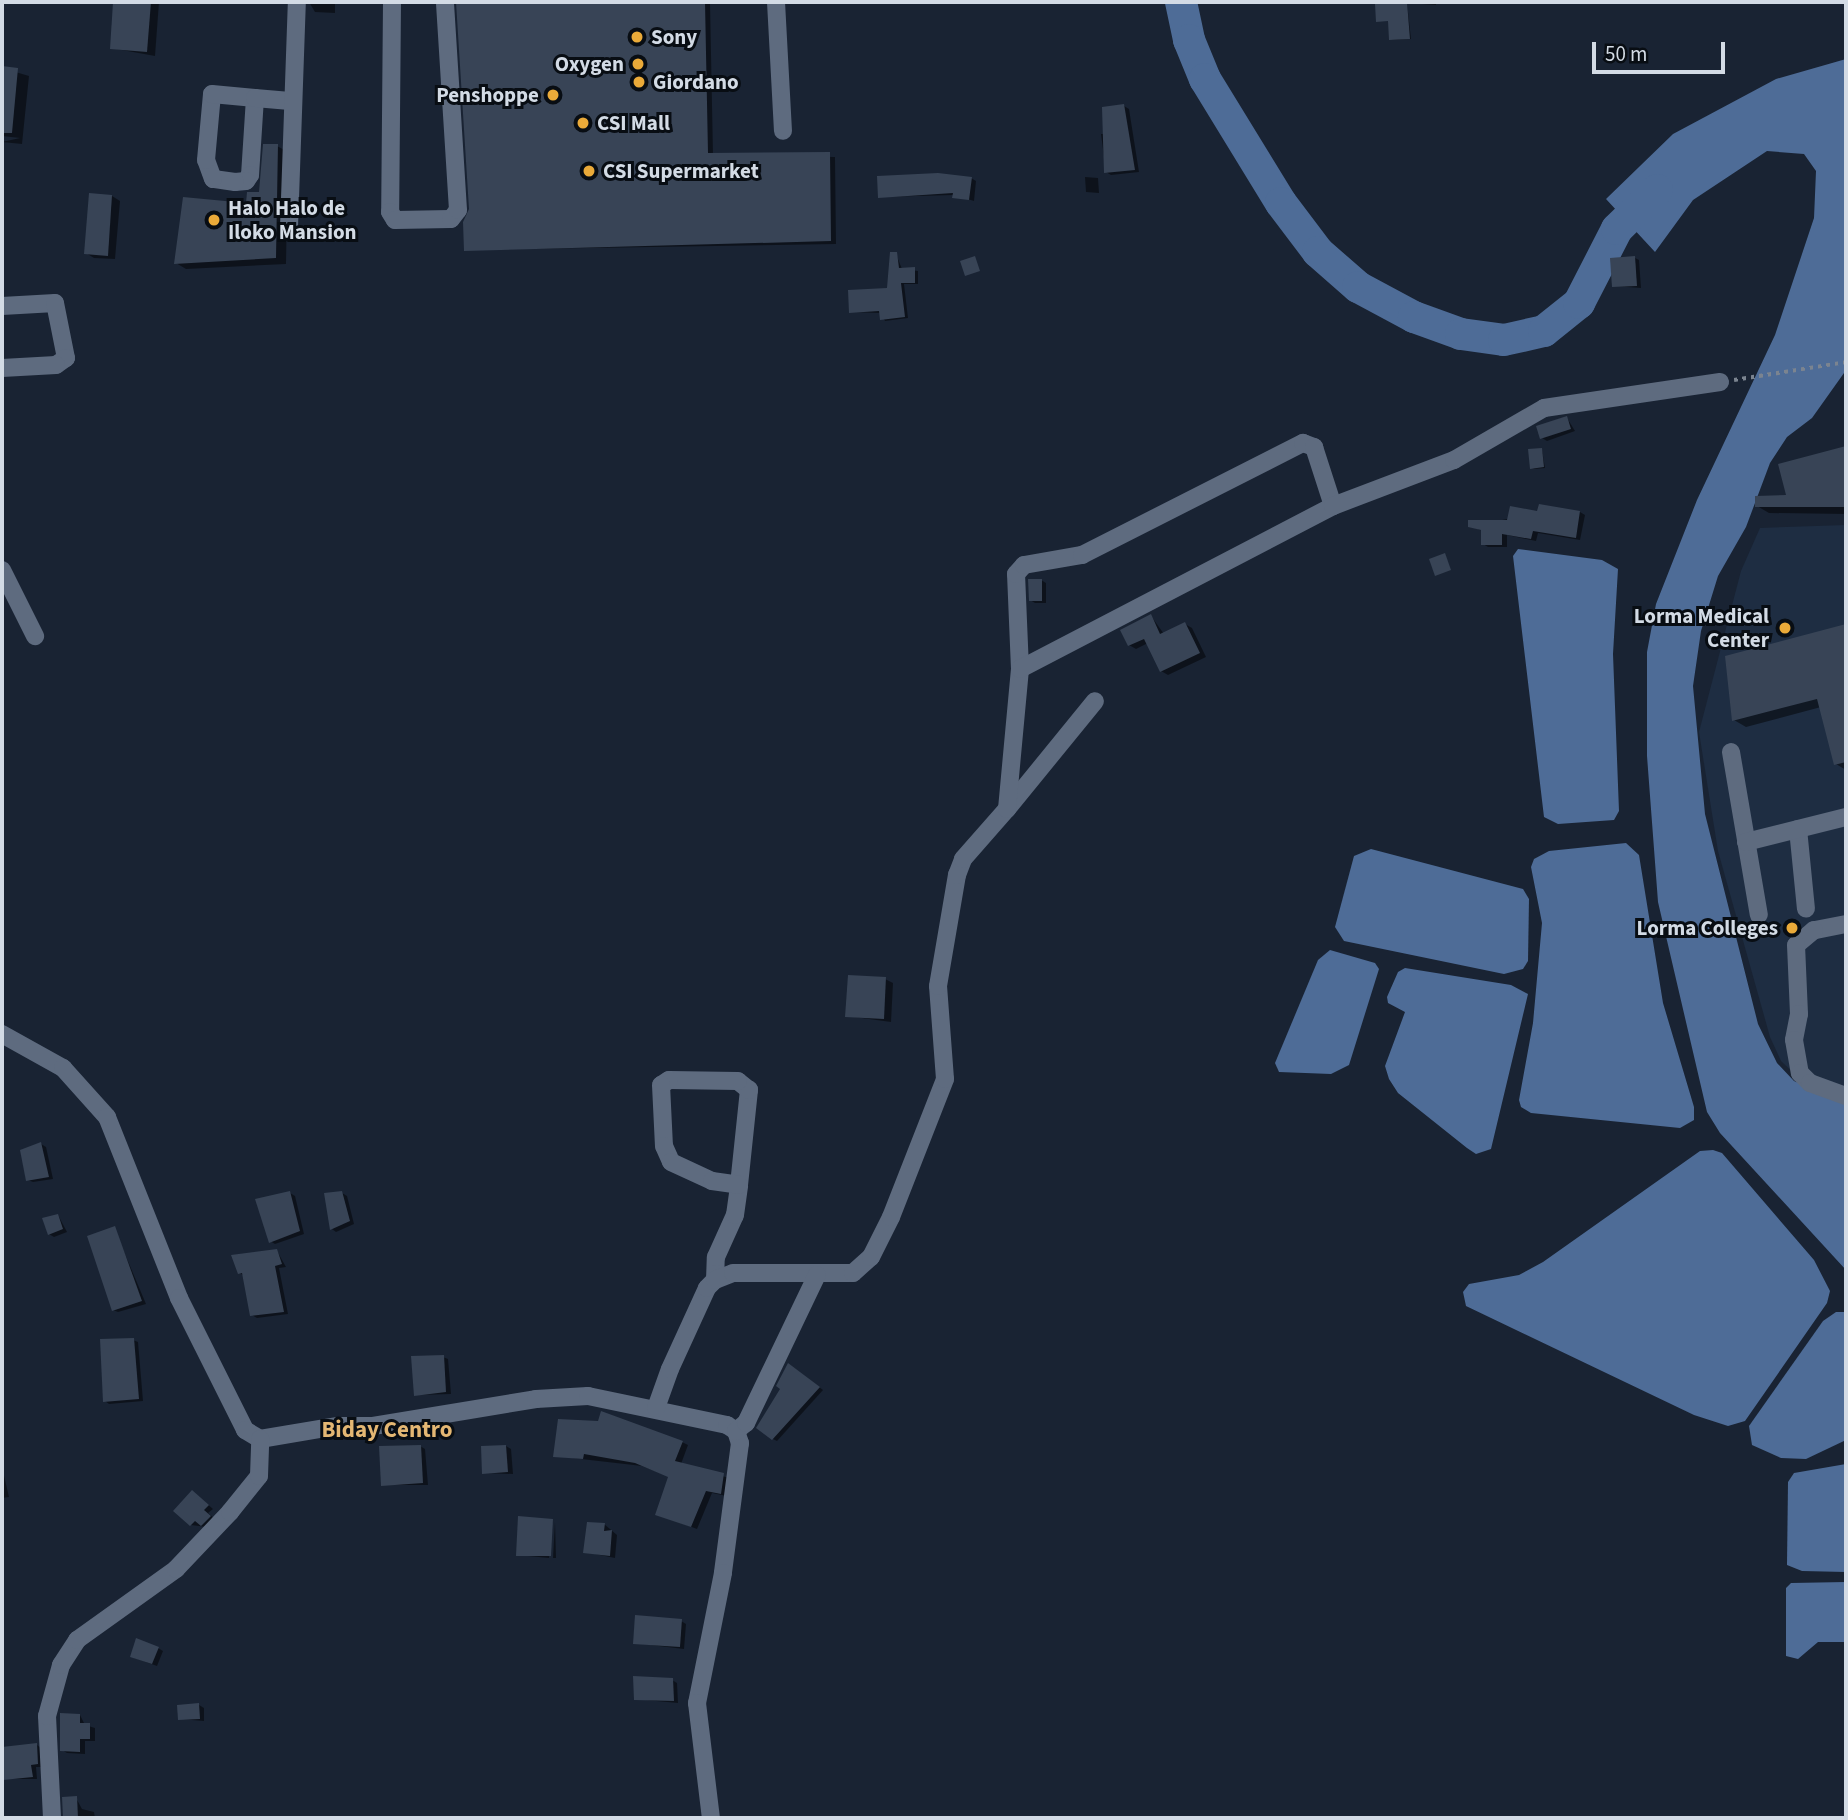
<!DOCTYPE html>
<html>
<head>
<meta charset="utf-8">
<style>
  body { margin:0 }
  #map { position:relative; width:1848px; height:1820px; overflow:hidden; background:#192333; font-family:"Source Sans 3",sans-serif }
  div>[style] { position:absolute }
  .built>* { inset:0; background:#1e2d42 }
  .water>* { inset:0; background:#4e6c97 }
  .shadow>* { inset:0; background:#0007 }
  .river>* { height:32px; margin:-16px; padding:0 16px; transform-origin:16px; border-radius:16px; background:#4e6c97 }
  .building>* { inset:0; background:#384456 }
  .path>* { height:3.5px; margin-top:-1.75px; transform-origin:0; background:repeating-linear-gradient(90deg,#7b8490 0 3.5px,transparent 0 8.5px) }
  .minor>* { height:18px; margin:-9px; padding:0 9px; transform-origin:9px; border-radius:9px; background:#5e6b7f }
  .dots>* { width:19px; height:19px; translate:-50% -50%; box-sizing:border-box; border:4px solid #080d13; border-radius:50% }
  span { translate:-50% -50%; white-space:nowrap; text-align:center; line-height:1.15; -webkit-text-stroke:6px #080d13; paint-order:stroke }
  .poi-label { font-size:21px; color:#d3dbe5; font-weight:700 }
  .left { translate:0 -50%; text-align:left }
  .right { translate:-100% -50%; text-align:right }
  .neighbourhood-label { font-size:23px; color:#e4b773; font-weight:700 }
  .frame { position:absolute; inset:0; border:4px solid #d3dbe5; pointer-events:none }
  .scale { position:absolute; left:1592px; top:42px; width:133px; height:32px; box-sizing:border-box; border:4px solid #d3dbe5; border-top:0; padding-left:9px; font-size:21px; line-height:24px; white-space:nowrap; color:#d3dbe5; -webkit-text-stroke:5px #080d13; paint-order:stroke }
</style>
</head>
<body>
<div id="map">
  <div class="built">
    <i style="clip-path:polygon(1846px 525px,1846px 1100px,1804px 1083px,1781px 1061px,1770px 1037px,1718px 851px,1699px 732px,1741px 571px,1760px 528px)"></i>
  </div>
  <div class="water">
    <i style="clip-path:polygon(1846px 59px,1844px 373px,1812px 418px,1787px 437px,1770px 463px,1746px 527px,1718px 576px,1701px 631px,1693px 686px,1705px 814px,1758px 1024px,1777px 1063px,1794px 1081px,1846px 1103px,1846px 1270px,1720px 1133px,1707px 1112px,1658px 902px,1647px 756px,1647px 652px,1656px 604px,1697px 500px,1775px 335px,1814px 218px,1816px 171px,1804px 154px,1767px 151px,1693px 200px,1655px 252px,1606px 199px,1673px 134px,1776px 79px)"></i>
    <i style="clip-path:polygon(1518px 549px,1602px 560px,1618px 569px,1613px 654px,1619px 811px,1614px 820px,1558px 824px,1544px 817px,1513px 556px)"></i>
    <i style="clip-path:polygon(1626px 843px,1639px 855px,1663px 1003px,1694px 1107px,1694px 1120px,1680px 1128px,1531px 1113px,1521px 1107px,1519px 1100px,1533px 1023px,1542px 923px,1531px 867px,1534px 859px,1549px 851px)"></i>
    <i style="clip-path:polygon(1371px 849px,1523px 889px,1529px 899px,1528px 961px,1523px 969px,1504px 974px,1344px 941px,1335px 927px,1354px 856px)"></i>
    <i style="clip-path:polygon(1330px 950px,1375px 963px,1379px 969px,1349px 1065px,1331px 1074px,1279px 1072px,1275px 1063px,1318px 960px)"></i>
    <i style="clip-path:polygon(1405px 968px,1511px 985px,1528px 994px,1491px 1149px,1476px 1154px,1467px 1148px,1398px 1093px,1389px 1079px,1385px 1066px,1405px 1012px,1388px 1003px,1387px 997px,1398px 972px)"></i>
    <i style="clip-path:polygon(1713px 1150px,1722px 1153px,1814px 1260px,1830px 1291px,1827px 1303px,1745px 1421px,1728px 1426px,1694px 1415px,1466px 1306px,1463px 1292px,1469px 1284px,1519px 1275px,1543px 1262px,1700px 1151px)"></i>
    <i style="clip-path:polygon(1836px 1312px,1846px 1312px,1846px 1440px,1806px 1459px,1781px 1458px,1752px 1445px,1749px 1426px,1823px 1321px)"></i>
    <i style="clip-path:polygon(1846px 1464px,1846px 1572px,1802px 1571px,1787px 1565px,1788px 1482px,1794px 1473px)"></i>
    <i style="clip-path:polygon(1846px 1582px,1846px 1642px,1818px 1642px,1798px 1659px,1786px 1656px,1786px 1588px,1791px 1583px)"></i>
  </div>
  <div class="shadow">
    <i style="clip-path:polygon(115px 2px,159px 2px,155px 56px,111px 48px)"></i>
    <i style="clip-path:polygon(309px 2px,335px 2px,335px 13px,315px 12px)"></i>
    <i style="clip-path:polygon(458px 2px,710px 2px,713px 155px,835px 157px,836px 244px,466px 250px,471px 210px)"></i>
    <i style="clip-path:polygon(1421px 2px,1436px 2px,1436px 5px,1422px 4px)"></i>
    <i style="clip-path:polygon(1407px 3px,1411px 39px,1393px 40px,1391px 39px)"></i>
    <i style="clip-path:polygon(2px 68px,29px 76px,22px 144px,2px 142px,20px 138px,2px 136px)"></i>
    <i style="clip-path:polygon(1124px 106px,1129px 109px,1139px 172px,1111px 175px,1106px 172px,1101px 134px,1107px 134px)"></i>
    <i style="clip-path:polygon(277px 146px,288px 152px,286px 264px,186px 269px,176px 263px,261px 194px)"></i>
    <i style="clip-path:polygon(1085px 177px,1098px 178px,1099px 193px,1086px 192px)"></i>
    <i style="clip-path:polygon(971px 178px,976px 181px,974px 201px,954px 195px,879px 197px)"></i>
    <i style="clip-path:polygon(112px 196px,120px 201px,115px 259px,94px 258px,86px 253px)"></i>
    <i style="clip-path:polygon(896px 254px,902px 269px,918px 271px,918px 284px,904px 284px,908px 318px,885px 321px,881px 313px,851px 312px,889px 289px)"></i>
    <i style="clip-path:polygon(1635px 258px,1639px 260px,1641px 288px,1614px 286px)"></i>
    <i style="clip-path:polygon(1567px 418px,1575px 431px,1547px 441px,1542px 438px)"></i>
    <i style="clip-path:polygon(1846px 448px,1846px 514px,1769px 513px,1757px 506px,1789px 497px,1780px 465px)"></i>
    <i style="clip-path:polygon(1542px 450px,1545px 468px,1534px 469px,1532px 468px)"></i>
    <i style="clip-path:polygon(1580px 512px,1585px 515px,1580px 540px,1538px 533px,1536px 541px,1507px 535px,1507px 547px,1488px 547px,1483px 544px,1483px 531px,1470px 526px,1539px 513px)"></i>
    <i style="clip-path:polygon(1041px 580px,1046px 583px,1046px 603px,1035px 603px,1030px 600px)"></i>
    <i style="clip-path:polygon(1151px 616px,1164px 634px,1185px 624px,1192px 628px,1206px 657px,1168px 675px,1161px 671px,1148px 643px,1136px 649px,1129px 645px)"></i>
    <i style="clip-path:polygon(1846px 626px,1846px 770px,1836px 764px,1821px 707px,1746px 727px,1734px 720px,1727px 657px)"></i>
    <i style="clip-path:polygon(885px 979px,893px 983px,891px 1022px,847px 1016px)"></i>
    <i style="clip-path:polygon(41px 1144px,46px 1147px,53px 1179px,33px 1182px,28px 1180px)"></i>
    <i style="clip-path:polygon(290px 1193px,295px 1196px,304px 1234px,275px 1244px,270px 1241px)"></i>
    <i style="clip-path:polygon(342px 1193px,347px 1196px,354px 1224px,336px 1232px,332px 1229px,326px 1195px)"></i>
    <i style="clip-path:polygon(58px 1215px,67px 1232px,54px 1237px,49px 1234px)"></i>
    <i style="clip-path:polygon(114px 1228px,146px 1304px,118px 1312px,113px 1310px)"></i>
    <i style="clip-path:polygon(277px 1251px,286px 1267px,279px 1268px,288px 1314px,257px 1318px,252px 1315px,244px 1276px,240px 1273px)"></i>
    <i style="clip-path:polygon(133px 1340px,138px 1342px,143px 1401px,109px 1404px,105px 1401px)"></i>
    <i style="clip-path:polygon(443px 1357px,448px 1359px,451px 1394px,416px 1395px)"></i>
    <i style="clip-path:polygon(794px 1368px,823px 1390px,777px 1441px,773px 1439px,783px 1389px)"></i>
    <i style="clip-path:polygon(682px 1442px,688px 1445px,681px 1464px,729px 1478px,727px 1496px,712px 1493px,697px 1529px,657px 1514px,670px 1477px,642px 1466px,555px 1456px)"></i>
    <i style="clip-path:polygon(420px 1446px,425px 1449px,428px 1485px,383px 1485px)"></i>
    <i style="clip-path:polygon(506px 1446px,511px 1449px,513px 1474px,484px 1473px)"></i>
    <i style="clip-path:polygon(2px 1467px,9px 1497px,2px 1498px)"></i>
    <i style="clip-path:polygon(197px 1495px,213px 1509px,208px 1513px,215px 1519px,207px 1527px,191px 1525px)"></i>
    <i style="clip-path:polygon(551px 1521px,549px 1558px,518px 1555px)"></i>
    <i style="clip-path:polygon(555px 1522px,556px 1558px,553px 1558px)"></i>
    <i style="clip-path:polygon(604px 1524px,617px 1535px,615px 1558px,585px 1552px)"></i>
    <i style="clip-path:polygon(681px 1621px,686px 1624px,684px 1649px,634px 1643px)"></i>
    <i style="clip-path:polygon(158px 1648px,163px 1651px,157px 1666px,132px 1657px)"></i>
    <i style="clip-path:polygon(672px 1680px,677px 1683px,678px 1703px,635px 1699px)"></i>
    <i style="clip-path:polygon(199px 1705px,204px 1708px,204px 1721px,180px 1719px)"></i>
    <i style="clip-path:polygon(80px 1715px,85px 1725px,95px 1728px,95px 1741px,85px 1741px,85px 1754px,67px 1753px,62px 1750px)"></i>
    <i style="clip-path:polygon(37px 1745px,41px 1748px,42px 1767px,36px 1767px,37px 1779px,4px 1779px,2px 1749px)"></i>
    <i style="clip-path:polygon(76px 1798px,82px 1809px,94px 1812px,95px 1818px,65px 1818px,64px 1799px)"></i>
  </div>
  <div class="river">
    <i style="left:1181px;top:2px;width:39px;rotate:78deg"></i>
    <i style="left:1189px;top:40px;width:42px;rotate:67.7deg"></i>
    <i style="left:1205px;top:79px;width:145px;rotate:58.5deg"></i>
    <i style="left:1281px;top:203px;width:61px;rotate:52.9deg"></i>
    <i style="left:1318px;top:252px;width:53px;rotate:41.2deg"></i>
    <i style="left:1358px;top:287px;width:64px;rotate:28.2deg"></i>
    <i style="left:1414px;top:317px;width:50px;rotate:19.9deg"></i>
    <i style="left:1461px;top:334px;width:43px;rotate:7.9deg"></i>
    <i style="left:1504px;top:340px;width:41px;rotate:-12.7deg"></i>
    <i style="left:1544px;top:331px;width:45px;rotate:-38.7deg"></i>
    <i style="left:1579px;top:303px;width:83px;rotate:-62.8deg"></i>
    <i style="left:1617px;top:229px;width:56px;rotate:-44.3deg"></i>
  </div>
  <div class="building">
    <i style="clip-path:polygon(113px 2px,151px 2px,147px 52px,110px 49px)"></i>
    <i style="clip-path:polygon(456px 2px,705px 2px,708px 153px,830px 152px,831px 241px,464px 251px,463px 222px,469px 209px)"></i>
    <i style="clip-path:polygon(1407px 2px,1410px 39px,1389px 40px,1388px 21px,1376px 22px,1375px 4px)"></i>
    <i style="clip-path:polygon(2px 66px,18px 68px,12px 133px,2px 133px)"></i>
    <i style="clip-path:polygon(1124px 104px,1135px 170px,1104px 173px,1102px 107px)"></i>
    <i style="clip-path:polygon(263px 144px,278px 144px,276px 258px,174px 264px,183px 197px,246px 203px,247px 192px,259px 192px)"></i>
    <i style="clip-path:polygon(938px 173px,972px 177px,969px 200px,952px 198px,953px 193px,878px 198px,877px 176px)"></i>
    <i style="clip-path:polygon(89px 193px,112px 195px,108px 256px,84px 254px)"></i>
    <i style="clip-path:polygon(890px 252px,897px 252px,899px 268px,915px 267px,915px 283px,901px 283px,905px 317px,880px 320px,879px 311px,849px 313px,848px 290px,887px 288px)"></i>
    <i style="clip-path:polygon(975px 256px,980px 271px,965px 276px,960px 261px)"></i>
    <i style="clip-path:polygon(1635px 256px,1637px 286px,1612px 287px,1610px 258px)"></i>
    <i style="clip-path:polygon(1567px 416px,1571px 429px,1540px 439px,1536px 426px)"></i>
    <i style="clip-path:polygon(1846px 446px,1846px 507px,1755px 507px,1755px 496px,1786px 495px,1778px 464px)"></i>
    <i style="clip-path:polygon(1542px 448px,1544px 467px,1530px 469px,1528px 449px)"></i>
    <i style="clip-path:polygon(1539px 504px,1580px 511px,1576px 538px,1533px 531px,1531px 539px,1502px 534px,1502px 545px,1481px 545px,1481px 530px,1468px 527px,1468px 520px,1507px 520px,1510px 506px,1537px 511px)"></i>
    <i style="clip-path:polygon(1445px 553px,1451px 570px,1435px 576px,1429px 559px)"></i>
    <i style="clip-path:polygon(1028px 579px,1042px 579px,1042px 601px,1029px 601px)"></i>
    <i style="clip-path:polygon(1151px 614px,1160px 634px,1185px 622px,1200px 653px,1160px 672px,1144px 639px,1128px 646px,1120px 630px)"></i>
    <i style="clip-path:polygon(1846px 624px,1846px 762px,1834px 765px,1817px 699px,1732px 721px,1725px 656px)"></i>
    <i style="clip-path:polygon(848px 975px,886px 977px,884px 1019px,845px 1017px)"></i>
    <i style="clip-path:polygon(41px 1142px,49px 1177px,26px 1181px,20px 1150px)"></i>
    <i style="clip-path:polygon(290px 1191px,300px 1231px,269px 1243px,255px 1199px)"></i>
    <i style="clip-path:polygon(342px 1191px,350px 1221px,330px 1230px,324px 1193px)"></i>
    <i style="clip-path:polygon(58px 1214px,63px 1229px,48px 1235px,42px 1218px)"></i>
    <i style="clip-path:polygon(115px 1226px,142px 1301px,112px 1311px,87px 1236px)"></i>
    <i style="clip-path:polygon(277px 1249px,282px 1264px,275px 1266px,284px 1312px,250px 1316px,242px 1273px,238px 1274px,231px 1255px)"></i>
    <i style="clip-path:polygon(134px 1338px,139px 1399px,103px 1402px,100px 1339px)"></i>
    <i style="clip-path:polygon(444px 1355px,446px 1392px,414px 1396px,411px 1356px)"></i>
    <i style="clip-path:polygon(788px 1363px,820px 1387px,772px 1440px,756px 1428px,780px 1389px,776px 1386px)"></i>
    <i style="clip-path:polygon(601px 1411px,683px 1441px,675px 1461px,724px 1473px,721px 1494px,706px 1491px,691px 1527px,655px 1515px,668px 1477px,635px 1463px,584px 1454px,583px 1459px,553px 1457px,558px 1419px,598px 1421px)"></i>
    <i style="clip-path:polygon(421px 1445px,423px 1483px,381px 1486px,379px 1446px)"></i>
    <i style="clip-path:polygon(506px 1445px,508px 1472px,482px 1474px,481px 1446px)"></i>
    <i style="clip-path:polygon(192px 1490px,209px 1505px,204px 1510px,211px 1516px,201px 1526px,195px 1521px,190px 1526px,173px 1511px)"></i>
    <i style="clip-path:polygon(518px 1516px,553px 1519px,551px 1556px,516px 1556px)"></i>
    <i style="clip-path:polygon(587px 1522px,605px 1523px,604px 1531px,612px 1530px,610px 1556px,583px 1553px)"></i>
    <i style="clip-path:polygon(635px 1615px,682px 1619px,680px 1647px,633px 1644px)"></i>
    <i style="clip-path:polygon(136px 1638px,159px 1647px,152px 1664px,130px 1657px)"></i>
    <i style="clip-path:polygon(633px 1676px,673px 1678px,674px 1701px,634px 1700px)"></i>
    <i style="clip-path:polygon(199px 1703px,200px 1719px,178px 1720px,177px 1705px)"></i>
    <i style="clip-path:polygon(60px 1713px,80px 1714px,80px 1723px,90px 1723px,90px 1739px,80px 1739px,80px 1752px,60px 1751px)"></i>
    <i style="clip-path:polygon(37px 1743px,38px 1764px,31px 1765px,33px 1777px,3px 1780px,2px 1747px)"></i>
    <i style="clip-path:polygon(77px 1796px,78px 1818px,63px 1818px,62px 1797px)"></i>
  </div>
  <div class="path">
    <i style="left:1734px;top:380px;width:113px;rotate:-9.1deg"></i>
  </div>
  <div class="minor">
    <i style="left:392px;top:2px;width:210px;rotate:90.5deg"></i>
    <i style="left:390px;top:212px;width:9px;rotate:58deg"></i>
    <i style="left:395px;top:220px;width:56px;rotate:-1deg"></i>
    <i style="left:451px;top:219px;width:11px;rotate:-52deg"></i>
    <i style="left:458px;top:210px;width:208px;rotate:-93.6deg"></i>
    <i style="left:776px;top:2px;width:129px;rotate:86.9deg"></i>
    <i style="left:255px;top:98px;width:77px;rotate:93.7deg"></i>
    <i style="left:250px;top:175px;width:7px;rotate:124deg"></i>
    <i style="left:246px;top:181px;width:11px;rotate:175deg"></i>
    <i style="left:235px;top:182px;width:22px;rotate:-172deg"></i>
    <i style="left:213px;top:179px;width:20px;rotate:-110deg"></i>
    <i style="left:206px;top:160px;width:66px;rotate:-84.8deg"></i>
    <i style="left:212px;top:94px;width:43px;rotate:5.3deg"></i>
    <i style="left:255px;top:98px;width:38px;rotate:5deg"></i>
    <i style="left:289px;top:227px;width:225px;rotate:-88deg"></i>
    <i style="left:2px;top:306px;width:53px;rotate:-3.2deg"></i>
    <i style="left:55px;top:303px;width:56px;rotate:78.7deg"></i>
    <i style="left:66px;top:358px;width:12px;rotate:145deg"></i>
    <i style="left:56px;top:365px;width:54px;rotate:176.8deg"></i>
    <i style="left:2px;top:570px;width:74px;rotate:63.4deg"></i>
    <i style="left:1020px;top:669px;width:95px;rotate:-92.4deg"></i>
    <i style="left:1016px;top:574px;width:12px;rotate:-48deg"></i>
    <i style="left:1024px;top:565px;width:59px;rotate:-9.8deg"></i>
    <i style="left:1082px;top:555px;width:248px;rotate:-26.9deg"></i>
    <i style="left:1303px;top:443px;width:12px;rotate:20deg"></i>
    <i style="left:1314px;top:447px;width:62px;rotate:72.1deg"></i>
    <i style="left:1731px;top:752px;width:165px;rotate:80.3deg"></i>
    <i style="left:1007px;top:809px;width:139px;rotate:-50.8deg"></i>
    <i style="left:1798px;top:829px;width:80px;rotate:84.3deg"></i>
    <i style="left:1746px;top:842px;width:103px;rotate:-14deg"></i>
    <i style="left:1846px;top:924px;width:33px;rotate:169deg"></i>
    <i style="left:1814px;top:930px;width:23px;rotate:140deg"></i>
    <i style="left:1796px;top:945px;width:69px;rotate:87.5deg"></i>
    <i style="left:1799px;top:1014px;width:26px;rotate:101deg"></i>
    <i style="left:1794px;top:1040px;width:34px;rotate:80deg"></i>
    <i style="left:1800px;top:1073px;width:14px;rotate:45deg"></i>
    <i style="left:1810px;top:1083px;width:38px;rotate:20deg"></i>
    <i style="left:2px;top:1034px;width:70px;rotate:29.1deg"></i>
    <i style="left:63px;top:1068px;width:66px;rotate:48.1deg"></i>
    <i style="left:107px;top:1117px;width:195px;rotate:68.3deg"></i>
    <i style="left:179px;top:1298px;width:148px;rotate:63.4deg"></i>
    <i style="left:245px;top:1430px;width:17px;rotate:31deg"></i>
    <i style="left:260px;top:1439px;width:79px;rotate:-9.5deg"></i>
    <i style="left:338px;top:1426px;width:35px"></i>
    <i style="left:373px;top:1426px;width:165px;rotate:-9.4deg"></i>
    <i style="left:536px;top:1399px;width:52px;rotate:-3.3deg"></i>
    <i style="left:588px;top:1396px;width:142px;rotate:11.8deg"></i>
    <i style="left:727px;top:1425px;width:11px;rotate:34deg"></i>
    <i style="left:736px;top:1431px;width:13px;rotate:72deg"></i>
    <i style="left:740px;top:1443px;width:131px;rotate:97.5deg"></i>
    <i style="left:723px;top:1573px;width:133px;rotate:101.3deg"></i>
    <i style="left:697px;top:1703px;width:116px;rotate:83.1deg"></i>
    <i style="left:715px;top:1280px;width:23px;rotate:-88deg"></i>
    <i style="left:716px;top:1257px;width:46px;rotate:-65.7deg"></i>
    <i style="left:735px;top:1215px;width:30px;rotate:-82deg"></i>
    <i style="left:739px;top:1185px;width:96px;rotate:-84deg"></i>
    <i style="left:749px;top:1090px;width:14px;rotate:-141deg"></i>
    <i style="left:738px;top:1081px;width:69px;rotate:-179.2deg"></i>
    <i style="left:669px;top:1080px;width:9px;rotate:148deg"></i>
    <i style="left:661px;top:1085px;width:61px;rotate:87.2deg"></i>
    <i style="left:664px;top:1146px;width:17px;rotate:66deg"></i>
    <i style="left:671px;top:1162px;width:45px;rotate:24.9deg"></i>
    <i style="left:712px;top:1181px;width:27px;rotate:8deg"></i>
    <i style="left:656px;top:1408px;width:41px;rotate:-70.3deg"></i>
    <i style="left:670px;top:1369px;width:89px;rotate:-65.4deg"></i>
    <i style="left:707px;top:1288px;width:11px;rotate:-45deg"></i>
    <i style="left:715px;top:1280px;width:19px;rotate:-21deg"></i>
    <i style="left:733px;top:1273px;width:120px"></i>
    <i style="left:853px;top:1273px;width:24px;rotate:-42deg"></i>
    <i style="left:871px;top:1257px;width:45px;rotate:-63.4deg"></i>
    <i style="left:891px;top:1217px;width:148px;rotate:-68.6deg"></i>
    <i style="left:945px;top:1079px;width:93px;rotate:-94.3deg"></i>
    <i style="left:938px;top:986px;width:113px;rotate:-80.3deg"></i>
    <i style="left:957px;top:875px;width:17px;rotate:-69deg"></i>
    <i style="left:963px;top:859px;width:67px;rotate:-48.7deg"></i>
    <i style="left:1007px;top:809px;width:141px;rotate:-84.7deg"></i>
    <i style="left:1020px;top:669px;width:353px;rotate:-27.5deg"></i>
    <i style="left:1333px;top:506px;width:129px;rotate:-20.8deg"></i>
    <i style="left:1454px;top:460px;width:104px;rotate:-30deg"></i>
    <i style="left:1544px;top:408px;width:178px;rotate:-8.4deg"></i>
    <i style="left:736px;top:1431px;width:13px;rotate:-39deg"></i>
    <i style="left:746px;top:1423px;width:164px;rotate:-64.4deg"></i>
    <i style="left:52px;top:1818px;width:102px;rotate:-92.8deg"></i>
    <i style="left:47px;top:1716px;width:53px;rotate:-74.6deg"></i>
    <i style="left:61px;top:1665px;width:30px;rotate:-57deg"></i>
    <i style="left:77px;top:1640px;width:122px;rotate:-35.6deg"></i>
    <i style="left:176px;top:1569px;width:79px;rotate:-46.5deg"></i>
    <i style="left:230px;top:1512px;width:46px;rotate:-51.1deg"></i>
    <i style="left:259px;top:1476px;width:37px;rotate:-88deg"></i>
  </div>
  <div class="dots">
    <i style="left:637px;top:37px;background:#eaaa39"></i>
    <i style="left:638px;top:64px;background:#eaaa39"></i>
    <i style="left:639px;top:82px;background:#eaaa39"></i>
    <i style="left:553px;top:95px;background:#eaaa39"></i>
    <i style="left:583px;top:123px;background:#eaaa39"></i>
    <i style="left:589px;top:171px;background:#eaaa39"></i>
    <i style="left:214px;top:220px;background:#eaaa39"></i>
    <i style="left:1785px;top:628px;background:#eaaa39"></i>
    <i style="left:1792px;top:928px;background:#eaaa39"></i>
  </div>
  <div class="poi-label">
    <span class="left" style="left:651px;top:37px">Sony</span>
    <span class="right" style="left:624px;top:64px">Oxygen</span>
    <span class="left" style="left:653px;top:82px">Giordano</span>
    <span class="right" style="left:539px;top:95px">Penshoppe</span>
    <span class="left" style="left:597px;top:123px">CSI Mall</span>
    <span class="left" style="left:603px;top:171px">CSI Supermarket</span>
    <span class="left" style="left:228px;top:220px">Halo Halo de<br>Iloko Mansion</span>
    <span class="right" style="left:1769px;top:628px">Lorma Medical<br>Center</span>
    <span class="right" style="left:1778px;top:928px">Lorma Colleges</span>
  </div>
  <div class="neighbourhood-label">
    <span style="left:387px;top:1430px">Biday Centro</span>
  </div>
  <div class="frame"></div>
  <div class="scale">50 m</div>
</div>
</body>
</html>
